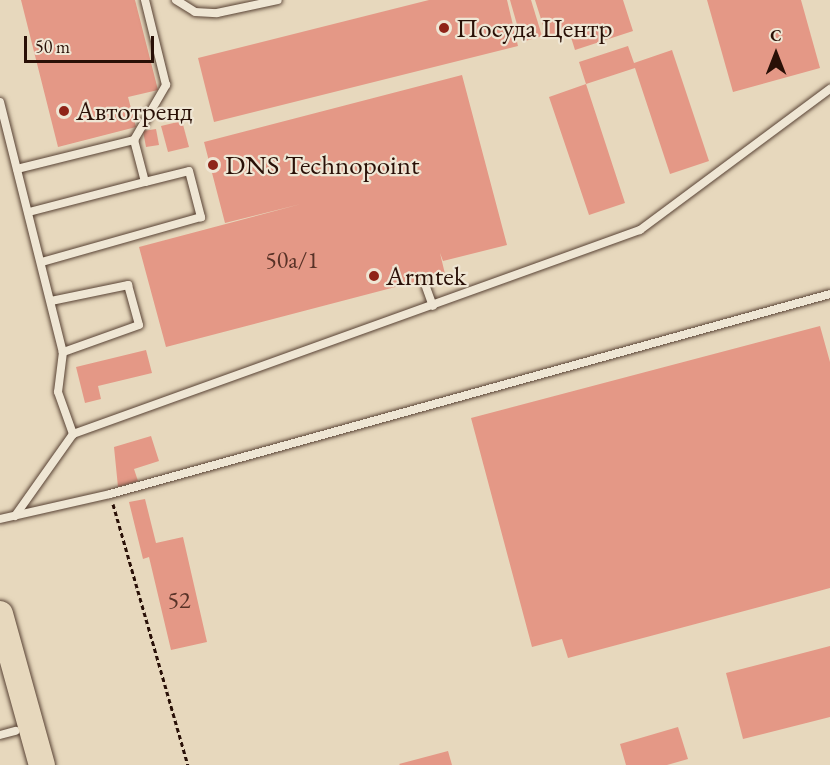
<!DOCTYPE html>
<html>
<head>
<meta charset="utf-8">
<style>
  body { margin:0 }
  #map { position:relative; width:830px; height:765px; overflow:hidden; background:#e7d8bd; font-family:"EB Garamond",serif }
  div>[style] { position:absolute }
  .building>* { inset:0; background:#e49886 }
  .path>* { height:3px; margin-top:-1.5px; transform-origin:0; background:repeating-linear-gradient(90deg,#291007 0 4.5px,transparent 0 7.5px) }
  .roads { filter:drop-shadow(0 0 2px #584234) drop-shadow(0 0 2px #584234) }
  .lane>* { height:8px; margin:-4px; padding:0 4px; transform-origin:4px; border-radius:4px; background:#efe6d4 }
  .primary>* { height:26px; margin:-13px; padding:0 13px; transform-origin:13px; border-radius:13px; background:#e7d8bd }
  .dots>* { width:16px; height:16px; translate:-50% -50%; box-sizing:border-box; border:3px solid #efe6d4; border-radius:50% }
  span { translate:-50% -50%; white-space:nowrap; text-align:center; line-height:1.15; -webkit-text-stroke:4.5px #efe6d4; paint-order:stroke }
  .number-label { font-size:24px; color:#583227 }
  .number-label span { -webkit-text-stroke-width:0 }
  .poi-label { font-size:27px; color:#291007 }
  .left { translate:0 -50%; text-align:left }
  .north { position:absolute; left:746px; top:24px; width:60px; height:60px; -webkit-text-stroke:4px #efe6d4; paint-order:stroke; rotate:0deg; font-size:16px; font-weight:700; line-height:24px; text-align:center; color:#291007 }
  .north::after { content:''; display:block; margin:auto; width:21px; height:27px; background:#291007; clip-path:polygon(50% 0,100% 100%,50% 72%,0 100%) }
  .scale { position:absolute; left:24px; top:36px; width:130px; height:27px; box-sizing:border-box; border:3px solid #291007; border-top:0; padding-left:8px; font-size:18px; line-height:21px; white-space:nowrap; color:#291007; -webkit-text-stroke:4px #efe6d4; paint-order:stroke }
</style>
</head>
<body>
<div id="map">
  <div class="building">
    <i style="clip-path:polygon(21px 0,135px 0,158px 90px,128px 97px,136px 127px,58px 147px)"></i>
    <i style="clip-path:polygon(429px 0,507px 0,518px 46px,214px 122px,198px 58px)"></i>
    <i style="clip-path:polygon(510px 0,531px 0,542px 36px,522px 42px)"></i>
    <i style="clip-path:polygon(535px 0,623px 0,633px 31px,575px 50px,569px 31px,547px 38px)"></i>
    <i style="clip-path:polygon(707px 0,801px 0,820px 68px,733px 92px)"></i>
    <i style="clip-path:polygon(628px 46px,634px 63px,672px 50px,709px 161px,670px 174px,635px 68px,586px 84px,625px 203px,589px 215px,549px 97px,586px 84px,579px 62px)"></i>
    <i style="clip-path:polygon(462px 75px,507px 245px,443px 261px,440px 253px,445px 274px,166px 347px,139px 247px,301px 204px,225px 223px,204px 142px)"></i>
    <i style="clip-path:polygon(182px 121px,189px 147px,168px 152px,161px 126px)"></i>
    <i style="clip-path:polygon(156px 129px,159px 145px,146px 147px,143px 131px)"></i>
    <i style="clip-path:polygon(820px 326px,830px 362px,830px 588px,568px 658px,562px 639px,532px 647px,471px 418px)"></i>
    <i style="clip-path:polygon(146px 350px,152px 373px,98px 386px,101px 399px,85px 403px,76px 367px)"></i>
    <i style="clip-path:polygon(151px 436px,159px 461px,134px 469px,138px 481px,118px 487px,114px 447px)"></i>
    <i style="clip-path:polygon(145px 499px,156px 543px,183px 537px,207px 642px,171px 650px,149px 557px,143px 559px,129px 502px)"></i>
    <i style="clip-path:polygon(830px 646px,830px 717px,743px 739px,726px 673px)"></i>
    <i style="clip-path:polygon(678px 727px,688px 759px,667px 765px,626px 765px,620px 744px)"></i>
    <i style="clip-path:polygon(448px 751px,452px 765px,400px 765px,399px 764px)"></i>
  </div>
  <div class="path">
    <i style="left:113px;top:504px;width:272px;rotate:74deg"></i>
  </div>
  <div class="roads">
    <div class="lane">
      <i style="left:176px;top:0;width:22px;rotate:32deg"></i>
      <i style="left:195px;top:12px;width:22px;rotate:3deg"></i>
      <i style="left:217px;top:13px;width:62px;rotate:-12deg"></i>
      <i style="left:0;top:102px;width:258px;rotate:75.9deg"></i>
      <i style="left:63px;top:352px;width:40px;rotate:97.1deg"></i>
      <i style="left:58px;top:392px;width:45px;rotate:70.3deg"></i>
      <i style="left:134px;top:140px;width:64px;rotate:-59.8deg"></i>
      <i style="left:166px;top:85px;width:88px;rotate:-103.9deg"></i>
      <i style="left:17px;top:169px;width:121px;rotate:-13.9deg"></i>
      <i style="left:134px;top:140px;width:43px;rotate:75.3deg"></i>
      <i style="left:145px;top:182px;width:45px;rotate:-14deg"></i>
      <i style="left:189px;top:171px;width:48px;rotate:75.4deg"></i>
      <i style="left:201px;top:217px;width:165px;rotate:164.2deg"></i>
      <i style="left:29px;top:212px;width:120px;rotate:-14.5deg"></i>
      <i style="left:426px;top:287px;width:20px;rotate:70deg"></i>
      <i style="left:51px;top:301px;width:79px;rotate:-11.7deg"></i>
      <i style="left:128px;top:285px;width:41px;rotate:74.6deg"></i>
      <i style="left:139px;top:325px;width:81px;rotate:160.4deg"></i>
      <i style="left:15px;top:516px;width:100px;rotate:-54.7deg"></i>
      <i style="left:73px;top:434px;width:603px;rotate:-19.79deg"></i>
      <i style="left:640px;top:230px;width:237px;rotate:-36.6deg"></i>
      <i style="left:0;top:519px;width:113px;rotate:-12.8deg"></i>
      <i style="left:110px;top:494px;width:747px;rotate:-15.52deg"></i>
      <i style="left:0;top:735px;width:16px;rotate:-15deg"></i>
    </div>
    <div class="primary">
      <i style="left:0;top:614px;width:157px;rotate:74.5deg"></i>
    </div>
  </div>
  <div class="dots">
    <i style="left:444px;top:28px;background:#8f2418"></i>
    <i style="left:64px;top:111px;background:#8f2418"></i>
    <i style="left:213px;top:165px;background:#8f2418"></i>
    <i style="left:374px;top:276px;background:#8f2418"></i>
  </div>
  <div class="number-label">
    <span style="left:292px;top:260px">50а/1</span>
    <span style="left:179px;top:600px">52</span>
  </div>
  <div class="poi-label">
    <span class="left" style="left:456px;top:28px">Посуда Центр</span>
    <span class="left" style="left:76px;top:111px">Автотренд</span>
    <span class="left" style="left:225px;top:165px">DNS Technopoint</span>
    <span class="left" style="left:386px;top:276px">Armtek</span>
  </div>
  <div class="north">С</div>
  <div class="scale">50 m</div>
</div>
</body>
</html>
